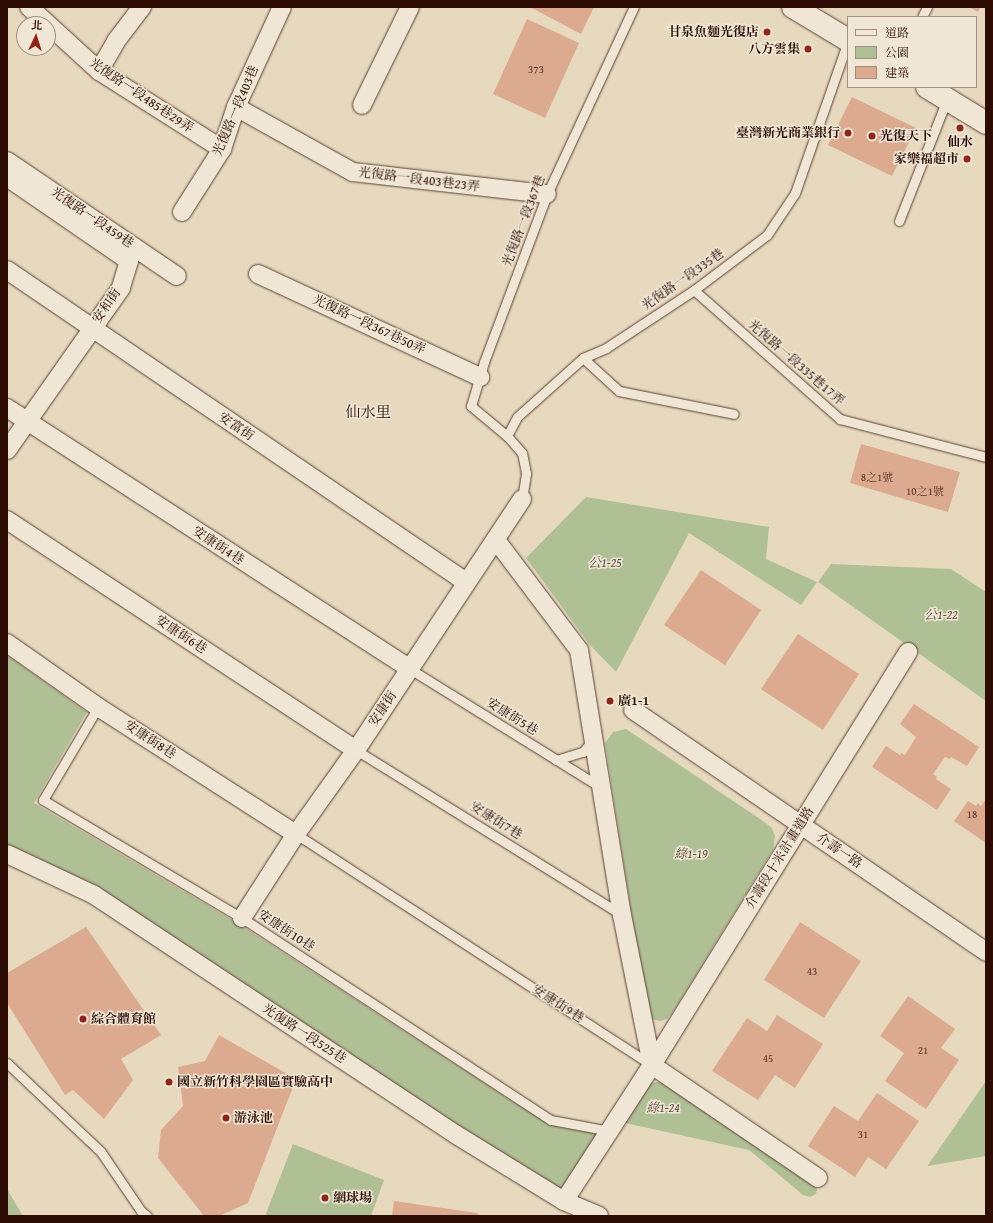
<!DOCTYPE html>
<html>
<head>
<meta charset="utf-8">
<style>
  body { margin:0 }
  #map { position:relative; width:993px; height:1223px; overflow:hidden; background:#e7d9be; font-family:"Gentium Book Plus","Noto Serif TC",serif }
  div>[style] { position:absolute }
  .green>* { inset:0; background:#b0c095 }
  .building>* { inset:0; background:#dbaa8f }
  .roads { filter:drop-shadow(0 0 1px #5c4032) drop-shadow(0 0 1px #5c4032) }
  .lane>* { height:9px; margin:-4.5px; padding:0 4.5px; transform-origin:4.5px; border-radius:4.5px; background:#efe6d5 }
  .street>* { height:18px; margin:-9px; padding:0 9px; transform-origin:9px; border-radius:9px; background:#efe6d5 }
  .secondary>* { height:22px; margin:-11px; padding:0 11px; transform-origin:11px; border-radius:11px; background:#efe6d5 }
  .dots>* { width:11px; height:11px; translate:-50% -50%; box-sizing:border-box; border:2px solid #efe6d5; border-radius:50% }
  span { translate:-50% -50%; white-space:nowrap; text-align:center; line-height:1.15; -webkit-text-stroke:3px #efe6d5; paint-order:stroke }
  .number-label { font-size:11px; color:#583426 }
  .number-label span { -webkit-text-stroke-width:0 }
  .poi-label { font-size:13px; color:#2d0d03; font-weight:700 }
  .right { translate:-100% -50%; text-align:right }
  .left { translate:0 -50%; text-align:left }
  .street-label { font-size:13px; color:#2d0d03 }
  .park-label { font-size:13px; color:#5b4c36; font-style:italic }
  .quarter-label { font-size:15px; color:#2d0d03 }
  .frame { position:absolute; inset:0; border:8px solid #2d0d03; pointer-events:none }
  .legend { position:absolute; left:847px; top:16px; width:130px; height:72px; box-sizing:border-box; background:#efe6d5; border:1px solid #a18f81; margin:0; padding:5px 7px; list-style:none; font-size:12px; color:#2d0d03 }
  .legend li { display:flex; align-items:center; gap:8px; height:20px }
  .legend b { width:20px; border:1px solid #a18f81 }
  .north { position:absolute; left:16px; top:16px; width:40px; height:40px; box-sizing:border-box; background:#efe6d5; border:1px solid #a18f81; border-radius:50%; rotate:4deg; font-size:11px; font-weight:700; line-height:16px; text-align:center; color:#2d0d03 }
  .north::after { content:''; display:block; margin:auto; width:14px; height:18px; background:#8f2418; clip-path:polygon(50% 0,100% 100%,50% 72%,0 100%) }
</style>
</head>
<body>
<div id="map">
  <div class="green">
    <i style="clip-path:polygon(586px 497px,769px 527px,766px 559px,817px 582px,801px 605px,689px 533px,616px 672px,589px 644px,526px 558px)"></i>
    <i style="clip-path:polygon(831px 564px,951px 569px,986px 592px,986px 701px,818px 582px)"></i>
    <i style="clip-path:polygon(7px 655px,87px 712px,34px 803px,239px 924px,531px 1113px,549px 1124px,598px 1133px,564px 1193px,7px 847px)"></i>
    <i style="clip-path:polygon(626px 729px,763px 821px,772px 828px,775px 836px,773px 850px,673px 1012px,667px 1019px,660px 1021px,651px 1019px,647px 1014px,605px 743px,613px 732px)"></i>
    <i style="clip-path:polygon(664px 1081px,810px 1181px,817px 1189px,816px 1194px,810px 1197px,803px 1195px,749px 1150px,625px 1123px,651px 1083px)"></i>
    <i style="clip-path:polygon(986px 1081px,986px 1156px,928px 1166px,928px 1165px)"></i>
    <i style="clip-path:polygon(293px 1144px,384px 1180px,371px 1216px,265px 1216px)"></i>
    <i style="clip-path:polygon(7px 1189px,23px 1216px,7px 1216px)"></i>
  </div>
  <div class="building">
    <i style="clip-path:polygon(530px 7px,594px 7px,581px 34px)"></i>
    <i style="clip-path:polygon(969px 7px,980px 7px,978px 12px)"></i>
    <i style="clip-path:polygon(527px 19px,579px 43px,545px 118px,493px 94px)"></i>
    <i style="clip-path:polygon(852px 97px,916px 128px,892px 176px,828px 145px)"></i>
    <i style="clip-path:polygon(861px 444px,960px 472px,948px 512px,850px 483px)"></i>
    <i style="clip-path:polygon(701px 570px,761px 610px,725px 665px,664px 625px)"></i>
    <i style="clip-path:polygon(798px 634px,859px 674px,823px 730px,761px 689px)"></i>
    <i style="clip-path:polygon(914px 704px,979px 747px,967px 766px,951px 757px,950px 759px,945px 757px,933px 774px,937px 777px,936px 779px,951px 789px,937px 810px,872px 767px,886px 746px,900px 755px,901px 753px,905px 755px,916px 737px,900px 724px)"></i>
    <i style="clip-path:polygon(986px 799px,986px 843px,954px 821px,968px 801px,976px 806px,978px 803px,981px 806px)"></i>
    <i style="clip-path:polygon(800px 922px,861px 961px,824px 1018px,764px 980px)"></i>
    <i style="clip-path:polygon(86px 927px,161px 1035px,121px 1059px,133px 1080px,104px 1119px,73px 1090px,65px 1095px,7px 1003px,7px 973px)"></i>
    <i style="clip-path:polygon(908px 996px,955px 1029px,941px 1048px,959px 1060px,926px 1109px,885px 1081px,904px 1053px,880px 1036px)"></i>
    <i style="clip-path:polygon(777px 1015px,823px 1044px,795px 1088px,775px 1075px,758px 1100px,712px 1071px,747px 1018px,767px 1031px)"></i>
    <i style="clip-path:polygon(219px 1035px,296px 1079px,248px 1203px,219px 1216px,204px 1216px,158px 1158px,161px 1130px,183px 1106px,178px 1067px,205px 1061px)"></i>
    <i style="clip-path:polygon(877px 1093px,919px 1121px,886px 1169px,868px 1157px,855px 1177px,808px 1146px,834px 1106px,858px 1121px)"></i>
    <i style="clip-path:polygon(394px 1201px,477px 1213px,481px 1216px,392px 1216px)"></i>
  </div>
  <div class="roads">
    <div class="lane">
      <i style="left:922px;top:17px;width:11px;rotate:-63deg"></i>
      <i style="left:899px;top:221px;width:131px;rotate:-68.5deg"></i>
      <i style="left:694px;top:290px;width:195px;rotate:41.5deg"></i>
      <i style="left:840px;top:419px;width:151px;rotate:14.6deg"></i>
      <i style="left:583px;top:358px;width:49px;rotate:42.5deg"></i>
      <i style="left:619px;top:391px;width:117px;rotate:11.3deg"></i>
      <i style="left:507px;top:436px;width:47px;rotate:-140.2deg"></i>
      <i style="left:471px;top:406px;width:46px;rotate:-73.5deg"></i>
      <i style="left:484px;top:362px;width:179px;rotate:-69.4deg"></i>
      <i style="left:547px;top:194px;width:206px;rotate:-65.1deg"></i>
      <i style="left:522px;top:499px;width:26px;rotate:-81deg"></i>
      <i style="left:526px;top:473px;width:20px;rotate:-101deg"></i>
      <i style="left:522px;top:453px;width:23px;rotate:-131deg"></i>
      <i style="left:507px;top:436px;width:21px;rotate:-62deg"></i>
      <i style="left:517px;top:417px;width:89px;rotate:-41.8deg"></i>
      <i style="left:583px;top:358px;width:25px;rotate:-23deg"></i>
      <i style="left:606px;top:348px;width:105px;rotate:-33.4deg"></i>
      <i style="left:694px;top:290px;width:91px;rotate:-37deg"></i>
      <i style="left:767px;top:235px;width:50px;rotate:-56.3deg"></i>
      <i style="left:795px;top:193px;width:161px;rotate:-70.8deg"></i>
      <i style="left:410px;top:669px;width:224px;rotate:31.8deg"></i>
      <i style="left:98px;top:707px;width:108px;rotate:120.6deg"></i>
      <i style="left:43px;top:800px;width:231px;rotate:30.7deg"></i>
      <i style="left:242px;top:918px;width:369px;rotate:33.2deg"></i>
      <i style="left:551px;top:1120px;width:60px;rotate:10.6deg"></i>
      <i style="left:356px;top:750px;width:313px;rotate:31.8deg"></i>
      <i style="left:556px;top:760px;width:28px;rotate:-17deg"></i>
      <i style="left:583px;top:752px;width:16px;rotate:-52deg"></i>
      <i style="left:296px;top:834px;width:424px;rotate:33deg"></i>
      <i style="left:7px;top:1063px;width:129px;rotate:43.4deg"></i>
      <i style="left:101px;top:1152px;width:71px;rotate:55.9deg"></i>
      <i style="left:141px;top:1211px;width:8px;rotate:40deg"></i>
    </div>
    <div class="street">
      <i style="left:29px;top:7px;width:95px;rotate:42.4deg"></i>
      <i style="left:99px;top:71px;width:146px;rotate:32.4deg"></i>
      <i style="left:99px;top:71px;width:34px;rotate:-60deg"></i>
      <i style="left:116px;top:41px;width:43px;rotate:-52.6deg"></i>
      <i style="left:362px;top:105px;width:109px;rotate:-63.9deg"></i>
      <i style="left:236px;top:107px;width:134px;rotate:29.1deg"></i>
      <i style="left:353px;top:172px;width:195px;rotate:6.5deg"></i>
      <i style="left:7px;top:161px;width:205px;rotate:34.1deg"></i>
      <i style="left:7px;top:177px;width:148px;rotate:34.5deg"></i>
      <i style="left:129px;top:261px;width:28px;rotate:107deg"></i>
      <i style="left:121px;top:288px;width:198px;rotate:125.1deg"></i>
      <i style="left:182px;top:212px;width:75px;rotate:-57.6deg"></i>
      <i style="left:222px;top:149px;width:44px;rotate:-71.6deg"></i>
      <i style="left:236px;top:107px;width:110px;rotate:-65.3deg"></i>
      <i style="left:7px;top:270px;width:555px;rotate:34.21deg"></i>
      <i style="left:258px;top:274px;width:245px;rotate:24.9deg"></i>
      <i style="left:7px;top:408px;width:480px;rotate:32.9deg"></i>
      <i style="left:7px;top:520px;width:418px;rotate:33.4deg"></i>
      <i style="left:496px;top:540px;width:138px;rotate:53deg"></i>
      <i style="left:579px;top:650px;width:268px;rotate:80.8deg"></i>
      <i style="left:622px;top:915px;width:153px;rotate:78.7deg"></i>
      <i style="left:652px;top:1065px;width:162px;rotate:122.9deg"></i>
      <i style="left:7px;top:643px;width:111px;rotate:35.1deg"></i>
      <i style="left:98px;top:707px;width:235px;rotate:32.7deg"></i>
      <i style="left:633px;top:710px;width:428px;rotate:34.4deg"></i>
      <i style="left:7px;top:854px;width:96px;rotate:25.2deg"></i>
      <i style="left:94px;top:895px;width:433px;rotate:33.5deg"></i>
      <i style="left:455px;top:1134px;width:128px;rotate:31.6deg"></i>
      <i style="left:564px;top:1201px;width:38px;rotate:23deg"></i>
      <i style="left:242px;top:918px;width:100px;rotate:-57.3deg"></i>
      <i style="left:296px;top:834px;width:103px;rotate:-54.5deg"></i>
      <i style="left:356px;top:750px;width:301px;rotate:-56.5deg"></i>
      <i style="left:818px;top:1178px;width:201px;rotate:-145.8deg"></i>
      <i style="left:652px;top:1065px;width:486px;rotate:-58.2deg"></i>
    </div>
    <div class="secondary">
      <i style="left:793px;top:7px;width:64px;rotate:31deg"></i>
      <i style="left:927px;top:87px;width:69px;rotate:31.4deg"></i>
    </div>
  </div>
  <div class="dots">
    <i style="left:767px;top:32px;background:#8f2418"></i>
    <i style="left:808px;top:49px;background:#8f2418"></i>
    <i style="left:960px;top:128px;background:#8f2418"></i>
    <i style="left:848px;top:133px;background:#8f2418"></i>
    <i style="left:872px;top:136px;background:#8f2418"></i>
    <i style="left:967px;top:159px;background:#8f2418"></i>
    <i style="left:610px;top:701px;background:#8f2418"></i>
    <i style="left:83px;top:1019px;background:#8f2418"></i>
    <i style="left:169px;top:1082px;background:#8f2418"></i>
    <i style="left:226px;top:1118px;background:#8f2418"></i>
    <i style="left:325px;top:1198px;background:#8f2418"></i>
  </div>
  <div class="number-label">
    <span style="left:536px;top:69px">373</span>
    <span style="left:877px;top:477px">8之1號</span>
    <span style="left:925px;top:491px">10之1號</span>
    <span style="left:972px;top:814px">18</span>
    <span style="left:812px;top:971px">43</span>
    <span style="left:923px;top:1050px">21</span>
    <span style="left:768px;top:1058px">45</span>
    <span style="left:863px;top:1134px">31</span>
  </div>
  <div class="poi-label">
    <span class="right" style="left:759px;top:32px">甘泉魚麵光復店</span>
    <span class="right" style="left:800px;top:49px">八方雲集</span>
    <span class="right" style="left:840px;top:133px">臺灣新光商業銀行</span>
    <span class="left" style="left:880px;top:136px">光復天下</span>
    <span style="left:960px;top:142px">仙水</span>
    <span class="right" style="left:959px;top:159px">家樂福超市</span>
    <span class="left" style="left:618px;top:701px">廣1-1</span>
    <span class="left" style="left:91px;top:1019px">綜合體育館</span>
    <span class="left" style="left:177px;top:1082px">國立新竹科學園區實驗高中</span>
    <span class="left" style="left:234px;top:1118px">游泳池</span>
    <span class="left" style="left:333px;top:1198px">網球場</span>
  </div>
  <div class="street-label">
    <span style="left:141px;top:96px;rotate:34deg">光復路一段485巷29弄</span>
    <span style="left:236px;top:111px;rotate:-67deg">光復路一段403巷</span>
    <span style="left:419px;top:180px;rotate:7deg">光復路一段403巷23弄</span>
    <span style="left:92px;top:218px;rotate:34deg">光復路一段459巷</span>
    <span style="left:524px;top:221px;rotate:-69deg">光復路一段367巷</span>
    <span style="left:683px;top:280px;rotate:-35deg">光復路一段335巷</span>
    <span style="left:107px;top:306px;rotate:-55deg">安和街</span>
    <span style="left:369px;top:325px;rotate:25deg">光復路一段367巷50弄</span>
    <span style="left:796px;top:363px;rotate:41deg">光復路一段335巷17弄</span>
    <span style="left:236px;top:427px;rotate:34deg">安富街</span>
    <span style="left:218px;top:546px;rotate:33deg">安康街4巷</span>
    <span style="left:181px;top:635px;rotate:33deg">安康街6巷</span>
    <span style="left:383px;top:709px;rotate:-56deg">安康街</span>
    <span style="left:512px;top:717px;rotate:32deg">安康街5巷</span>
    <span style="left:150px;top:740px;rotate:33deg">安康街8巷</span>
    <span style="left:496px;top:821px;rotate:32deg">安康街7巷</span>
    <span style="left:839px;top:851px;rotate:34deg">介壽一路</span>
    <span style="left:780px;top:858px;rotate:-58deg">介壽段十米計畫道路</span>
    <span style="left:286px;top:931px;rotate:33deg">安康街10巷</span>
    <span style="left:558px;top:1004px;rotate:33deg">安康街9巷</span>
    <span style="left:304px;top:1034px;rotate:33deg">光復路一段525巷</span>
  </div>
  <div class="park-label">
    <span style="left:605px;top:563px">公1-25</span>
    <span style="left:941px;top:615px">公1-22</span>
    <span style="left:691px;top:854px">綠1-19</span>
    <span style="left:663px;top:1108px">綠1-24</span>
  </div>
  <div class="quarter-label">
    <span style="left:368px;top:412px">仙水里</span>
  </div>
  <div class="frame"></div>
  <ul class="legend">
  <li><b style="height:5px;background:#efe6d5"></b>道路</li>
  <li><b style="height:11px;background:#b0c095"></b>公園</li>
  <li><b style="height:11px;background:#dbaa8f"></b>建築</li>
  </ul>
  <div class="north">北</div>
</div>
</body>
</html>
